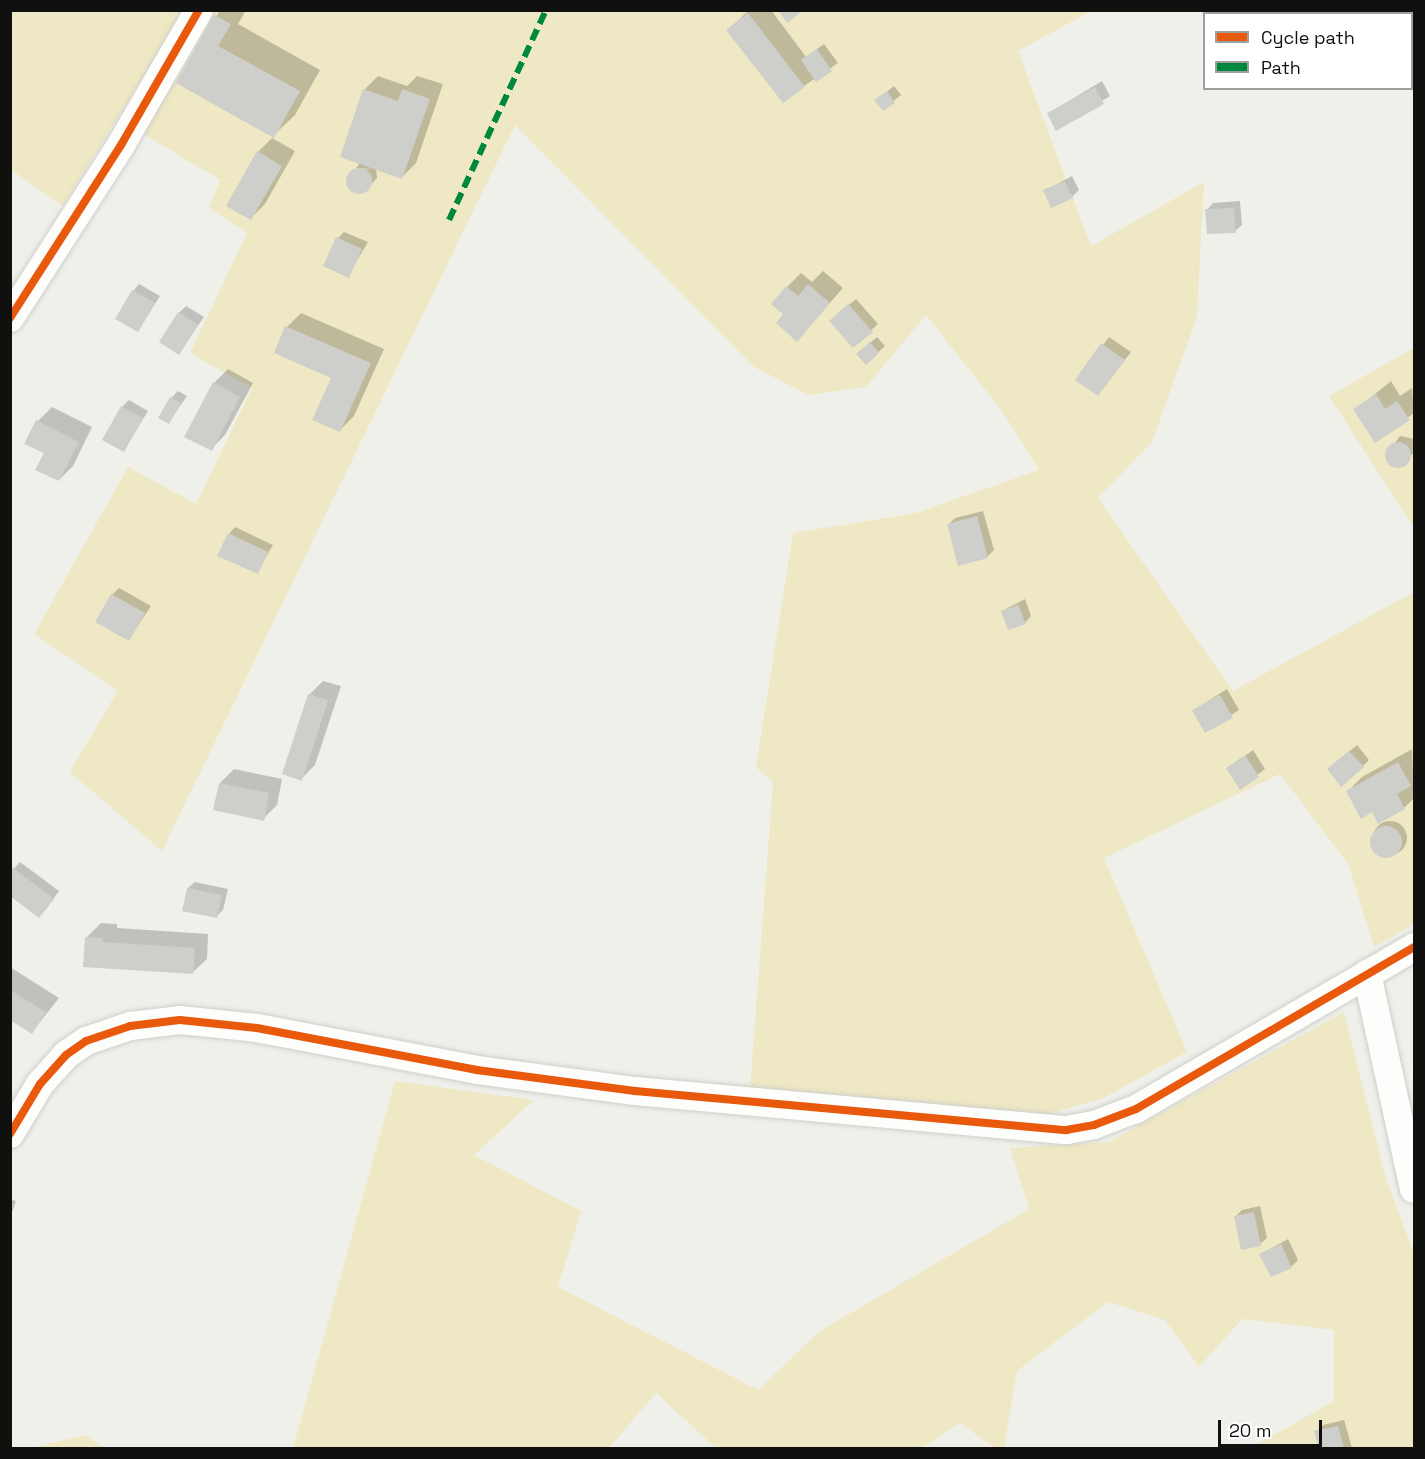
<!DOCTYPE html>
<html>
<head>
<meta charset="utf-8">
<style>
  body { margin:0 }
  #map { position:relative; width:1425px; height:1459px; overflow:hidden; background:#f0f0eb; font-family:"Space Grotesk",sans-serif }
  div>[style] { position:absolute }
  .green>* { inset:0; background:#efe8c4 }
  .shadow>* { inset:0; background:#0003 }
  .round { border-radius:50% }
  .building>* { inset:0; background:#cececa }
  .roads { filter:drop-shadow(0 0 2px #cececb) drop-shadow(0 0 2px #cececb) }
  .street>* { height:28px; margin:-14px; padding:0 14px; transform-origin:14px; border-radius:14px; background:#fdfdfc }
  .quiet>* { height:6px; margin-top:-3px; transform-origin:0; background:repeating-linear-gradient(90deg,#00873e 0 12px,transparent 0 18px) }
  .cycleway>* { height:8px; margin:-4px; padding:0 4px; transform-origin:4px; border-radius:4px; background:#e8590c }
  span { translate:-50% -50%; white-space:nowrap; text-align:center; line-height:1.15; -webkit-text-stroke:5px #fff; paint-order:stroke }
  .frame { position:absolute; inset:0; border:12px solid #10100e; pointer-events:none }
  .legend { position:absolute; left:1203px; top:12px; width:210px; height:78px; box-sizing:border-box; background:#fff; border:2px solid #9f9f9f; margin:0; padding:8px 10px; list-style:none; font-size:18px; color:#10100e }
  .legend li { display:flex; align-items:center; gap:12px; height:30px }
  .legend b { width:30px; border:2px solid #9f9f9f }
  .scale { position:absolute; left:1218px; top:1420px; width:104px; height:27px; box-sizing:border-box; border:3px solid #10100e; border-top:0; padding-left:8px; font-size:18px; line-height:21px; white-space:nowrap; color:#10100e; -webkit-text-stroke:4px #fff; paint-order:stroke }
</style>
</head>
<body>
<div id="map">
  <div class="green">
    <i style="clip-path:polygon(11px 11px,184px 11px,63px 206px,11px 170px)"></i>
    <i style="clip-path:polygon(215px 11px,1091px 11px,1018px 51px,1091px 246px,1204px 182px,1197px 317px,1152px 442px,1098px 498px,1233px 691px,1414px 592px,1414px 924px,1374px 947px,1348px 864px,1280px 774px,1104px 858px,1187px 1052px,1102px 1099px,1048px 1114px,750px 1089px,773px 782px,756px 767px,793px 533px,916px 513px,1039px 470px,1002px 411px,926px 315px,866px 387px,809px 395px,754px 367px,515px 125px,162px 851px,70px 772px,118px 690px,34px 634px,128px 467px,196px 504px,252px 388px,190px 353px,247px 233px,209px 208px,220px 180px,142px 133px)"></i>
    <i style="clip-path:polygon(1414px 348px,1414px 528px,1329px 396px)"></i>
    <i style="clip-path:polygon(1344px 1012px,1386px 1178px,1414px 1254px,1414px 1448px,1251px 1448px,1334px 1401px,1334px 1330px,1242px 1319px,1199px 1367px,1165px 1320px,1108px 1302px,1017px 1371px,1004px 1448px,995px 1448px,960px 1423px,922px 1448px,716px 1448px,656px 1393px,609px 1448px,293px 1448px,395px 1081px,534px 1100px,474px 1155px,581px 1211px,558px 1287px,758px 1390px,820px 1331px,1029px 1209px,1010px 1148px,1109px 1142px)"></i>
    <i style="clip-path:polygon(85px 1435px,105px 1448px,32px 1448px)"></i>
  </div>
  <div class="shadow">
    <i style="clip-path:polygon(220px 10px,246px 10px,238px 24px,320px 70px,295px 115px,273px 136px,178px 83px)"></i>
    <i style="clip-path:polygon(749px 10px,771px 10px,806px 57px,824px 44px,838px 63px,804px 86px,728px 30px)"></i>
    <i style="clip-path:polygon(378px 76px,407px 86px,417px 76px,443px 84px,416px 163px,402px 177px,376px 168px,377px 178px,365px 191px,353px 191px,348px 185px,353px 171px,371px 169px,356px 168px,361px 162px,364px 90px)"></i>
    <i style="clip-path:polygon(1102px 81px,1110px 96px,1057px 129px,1049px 113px)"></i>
    <i style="clip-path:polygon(894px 86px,901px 95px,883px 109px,876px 100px)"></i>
    <i style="clip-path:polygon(272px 138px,295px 151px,265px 204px,251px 218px,258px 152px)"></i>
    <i style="clip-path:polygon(1072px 176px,1079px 190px,1072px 197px,1045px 191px)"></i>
    <i style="clip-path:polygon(1240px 201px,1242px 225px,1235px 231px,1207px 210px,1213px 203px)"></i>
    <i style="clip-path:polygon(344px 232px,368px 242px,348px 276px,338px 238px)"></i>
    <i style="clip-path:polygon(823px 271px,843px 288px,797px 340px,785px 314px,787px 287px,801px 273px,812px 282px)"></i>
    <i style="clip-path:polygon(139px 284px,160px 296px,138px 331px,133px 291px)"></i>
    <i style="clip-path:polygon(856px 299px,878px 324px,854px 346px,838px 314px)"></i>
    <i style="clip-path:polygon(186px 306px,204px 317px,179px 353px,179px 313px)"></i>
    <i style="clip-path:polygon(301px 313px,384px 349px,354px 416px,340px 430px,333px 377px,276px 352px,287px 327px)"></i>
    <i style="clip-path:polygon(877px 337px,885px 346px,866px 363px,865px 347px)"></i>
    <i style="clip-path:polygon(1109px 337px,1131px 352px,1098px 395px,1077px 380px)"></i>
    <i style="clip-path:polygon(228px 369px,253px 383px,225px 435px,211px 449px,214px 383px)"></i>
    <i style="clip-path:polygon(1391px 381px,1400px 396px,1412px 388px,1414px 413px,1375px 441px,1355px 410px)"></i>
    <i style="clip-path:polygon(178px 391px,187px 396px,169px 422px,171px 398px)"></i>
    <i style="clip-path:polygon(129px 400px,148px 411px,124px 450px,122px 407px)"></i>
    <i style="clip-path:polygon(52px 407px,92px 427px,73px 466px,59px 480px,38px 421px)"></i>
    <i style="clip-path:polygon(1400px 436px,1414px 439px,1414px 453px,1397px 466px,1390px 464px,1387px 453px)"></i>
    <i style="clip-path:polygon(983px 511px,994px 550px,987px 557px,949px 524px,955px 518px)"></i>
    <i style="clip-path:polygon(235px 527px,273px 545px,257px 572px,229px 534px)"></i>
    <i style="clip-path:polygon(119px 588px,151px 606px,129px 639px,112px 595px)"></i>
    <i style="clip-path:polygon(1025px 599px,1031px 616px,1025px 623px,1002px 611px)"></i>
    <i style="clip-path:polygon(323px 681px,341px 686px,315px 765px,301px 779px,309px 695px)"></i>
    <i style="clip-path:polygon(1227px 689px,1239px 710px,1206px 731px,1194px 710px)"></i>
    <i style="clip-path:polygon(1357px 745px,1369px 760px,1363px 766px,1335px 763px)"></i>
    <i style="clip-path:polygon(1412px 749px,1414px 798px,1404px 808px,1373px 810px,1348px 791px,1362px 777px)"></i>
    <i style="clip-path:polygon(1253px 750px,1265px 769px,1240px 788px,1228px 768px)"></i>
    <i style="clip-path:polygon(234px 769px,282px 779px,277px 805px,263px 819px,220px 783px)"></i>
    <i class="round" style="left:1373px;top:821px;width:34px;height:34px"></i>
    <i style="clip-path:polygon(20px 862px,59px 891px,46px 909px,10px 894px,10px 873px)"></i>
    <i style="clip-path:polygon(195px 882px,228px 889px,223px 910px,216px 917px,188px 888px)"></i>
    <i style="clip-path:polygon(101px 923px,117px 924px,117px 928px,208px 934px,207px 959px,192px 973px,87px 937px)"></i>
    <i style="clip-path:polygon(10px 967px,59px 998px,32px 1032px,10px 1018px)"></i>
    <i style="clip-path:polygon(10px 1199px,16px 1201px,10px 1218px)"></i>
    <i style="clip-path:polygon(1260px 1206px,1267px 1238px,1260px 1244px,1235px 1217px,1242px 1210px)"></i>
    <i style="clip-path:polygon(1288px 1239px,1298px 1260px,1291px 1267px,1261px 1254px)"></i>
    <i style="clip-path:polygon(1344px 1420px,1352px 1448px,1314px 1448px,1320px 1447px,1316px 1432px,1323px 1425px)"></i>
  </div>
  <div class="building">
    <i style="clip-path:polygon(778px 10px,804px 10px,787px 23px)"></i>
    <i style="clip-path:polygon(748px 13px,805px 87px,783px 103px,726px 30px)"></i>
    <i style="clip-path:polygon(214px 15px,231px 24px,218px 46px,300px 91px,274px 138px,176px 83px)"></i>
    <i style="clip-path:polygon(817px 49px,832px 71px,816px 82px,801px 60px)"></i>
    <i style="clip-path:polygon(1095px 87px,1104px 104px,1056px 131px,1047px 113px)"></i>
    <i style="clip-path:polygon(363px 89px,398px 101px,402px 89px,430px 99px,402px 179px,340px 157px)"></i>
    <i style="clip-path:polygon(887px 91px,895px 103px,883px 111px,874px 100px)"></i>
    <i style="clip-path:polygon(257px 151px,282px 166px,251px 220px,226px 206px)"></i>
    <i class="round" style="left:346px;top:168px;width:26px;height:26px"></i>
    <i style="clip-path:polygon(1065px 181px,1073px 198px,1051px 208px,1043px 190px)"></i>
    <i style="clip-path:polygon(1234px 208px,1236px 233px,1207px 234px,1205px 209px)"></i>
    <i style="clip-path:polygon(336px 237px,362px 249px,349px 278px,323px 266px)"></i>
    <i style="clip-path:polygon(808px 284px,830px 303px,797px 342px,776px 323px,783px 314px,771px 304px,786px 286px,798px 296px)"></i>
    <i style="clip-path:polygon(132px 290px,155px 303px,138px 332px,115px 319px)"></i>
    <i style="clip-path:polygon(848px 304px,873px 332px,853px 348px,829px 321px)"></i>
    <i style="clip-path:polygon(178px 312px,198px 325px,179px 355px,159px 342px)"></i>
    <i style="clip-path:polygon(285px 326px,371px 363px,340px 432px,312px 420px,331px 378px,274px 353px)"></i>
    <i style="clip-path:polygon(870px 342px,879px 353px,866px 365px,856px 354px)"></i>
    <i style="clip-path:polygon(1101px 343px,1125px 360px,1098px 396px,1075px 380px)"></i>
    <i style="clip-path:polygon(213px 382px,240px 397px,212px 451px,184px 437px)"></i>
    <i style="clip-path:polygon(1376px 394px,1385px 409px,1397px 401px,1410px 420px,1375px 443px,1353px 409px)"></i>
    <i style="clip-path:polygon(170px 397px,181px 403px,169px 424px,158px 418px)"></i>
    <i style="clip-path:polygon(121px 406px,143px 418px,124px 452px,102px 440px)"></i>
    <i style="clip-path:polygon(36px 420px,79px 442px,59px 481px,35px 470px,44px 453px,24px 444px)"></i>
    <i class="round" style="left:1385px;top:442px;width:26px;height:26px"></i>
    <i style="clip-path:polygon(977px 516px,988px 558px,958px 566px,947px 524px)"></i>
    <i style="clip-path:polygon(228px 533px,268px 552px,258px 574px,217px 556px)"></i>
    <i style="clip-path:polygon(111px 594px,145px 613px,129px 641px,95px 622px)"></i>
    <i style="clip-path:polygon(1018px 605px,1026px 624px,1008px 630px,1001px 611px)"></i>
    <i style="clip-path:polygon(308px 694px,328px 700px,302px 781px,282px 774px)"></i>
    <i style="clip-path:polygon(1220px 695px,1233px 718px,1205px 733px,1192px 710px)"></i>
    <i style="clip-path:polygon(1349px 751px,1364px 767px,1341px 787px,1327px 769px)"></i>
    <i style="clip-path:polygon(1245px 755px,1259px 777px,1240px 790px,1226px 768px)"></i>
    <i style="clip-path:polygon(1398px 762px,1411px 786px,1397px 794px,1405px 809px,1378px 824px,1372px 812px,1361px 819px,1346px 791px)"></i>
    <i style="clip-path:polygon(219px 783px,269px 793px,264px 821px,213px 810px)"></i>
    <i class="round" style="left:1370px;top:826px;width:32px;height:32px"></i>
    <i style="clip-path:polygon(12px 867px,54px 899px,39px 918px,10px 896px)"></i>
    <i style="clip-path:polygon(187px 888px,222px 895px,217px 918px,182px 911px)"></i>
    <i style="clip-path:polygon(85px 937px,103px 938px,103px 942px,195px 948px,193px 974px,83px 967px)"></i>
    <i style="clip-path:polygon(10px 990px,46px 1012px,32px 1034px,10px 1020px)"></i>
    <i style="clip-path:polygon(1254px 1212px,1261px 1246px,1241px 1250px,1234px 1216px)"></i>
    <i style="clip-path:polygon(1281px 1244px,1292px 1268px,1271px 1277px,1259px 1254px)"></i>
    <i style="clip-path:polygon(1338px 1426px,1344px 1448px,1319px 1448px,1314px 1431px)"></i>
  </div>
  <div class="roads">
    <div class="street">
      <i style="left:10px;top:318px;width:206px;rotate:-57.3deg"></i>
      <i style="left:121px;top:145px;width:156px;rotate:-60deg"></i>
      <i style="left:1367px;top:974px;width:220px;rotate:77.7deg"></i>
      <i style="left:10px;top:1134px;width:58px;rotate:-59deg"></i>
      <i style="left:40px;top:1084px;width:39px;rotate:-48deg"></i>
      <i style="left:66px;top:1055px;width:24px;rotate:-35deg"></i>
      <i style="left:86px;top:1041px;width:46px;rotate:-18.8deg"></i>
      <i style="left:130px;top:1026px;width:50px;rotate:-6.8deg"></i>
      <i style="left:180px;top:1020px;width:77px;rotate:5.9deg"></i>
      <i style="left:257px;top:1028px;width:224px;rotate:10.8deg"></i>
      <i style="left:477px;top:1070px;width:159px;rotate:7.6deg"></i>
      <i style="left:635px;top:1091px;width:433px;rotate:5.2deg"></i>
      <i style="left:1066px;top:1130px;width:28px;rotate:-10deg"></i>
      <i style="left:1094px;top:1125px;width:45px;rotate:-20.9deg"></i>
      <i style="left:1136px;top:1109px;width:322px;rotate:-30.2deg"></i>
    </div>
  </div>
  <div class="quiet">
    <i style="left:449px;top:220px;width:231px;rotate:-65.2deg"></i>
  </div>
  <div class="cycleway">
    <i style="left:10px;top:318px;width:206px;rotate:-57.3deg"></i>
    <i style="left:121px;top:145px;width:156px;rotate:-60deg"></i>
    <i style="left:10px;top:1134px;width:58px;rotate:-59deg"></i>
    <i style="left:40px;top:1084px;width:39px;rotate:-48deg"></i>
    <i style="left:66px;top:1055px;width:24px;rotate:-35deg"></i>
    <i style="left:86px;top:1041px;width:46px;rotate:-18.8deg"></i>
    <i style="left:130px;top:1026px;width:50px;rotate:-6.8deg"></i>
    <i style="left:180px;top:1020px;width:77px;rotate:5.9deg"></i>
    <i style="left:257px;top:1028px;width:224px;rotate:10.8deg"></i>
    <i style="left:477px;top:1070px;width:159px;rotate:7.6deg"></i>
    <i style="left:635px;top:1091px;width:433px;rotate:5.2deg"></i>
    <i style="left:1066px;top:1130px;width:28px;rotate:-10deg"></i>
    <i style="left:1094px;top:1125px;width:45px;rotate:-20.9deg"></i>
    <i style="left:1136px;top:1109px;width:322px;rotate:-30.2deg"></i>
  </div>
  <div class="frame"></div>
  <ul class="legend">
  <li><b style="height:8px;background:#e8590c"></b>Cycle path</li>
  <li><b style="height:8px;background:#00873e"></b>Path</li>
  </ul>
  <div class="scale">20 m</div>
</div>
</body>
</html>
